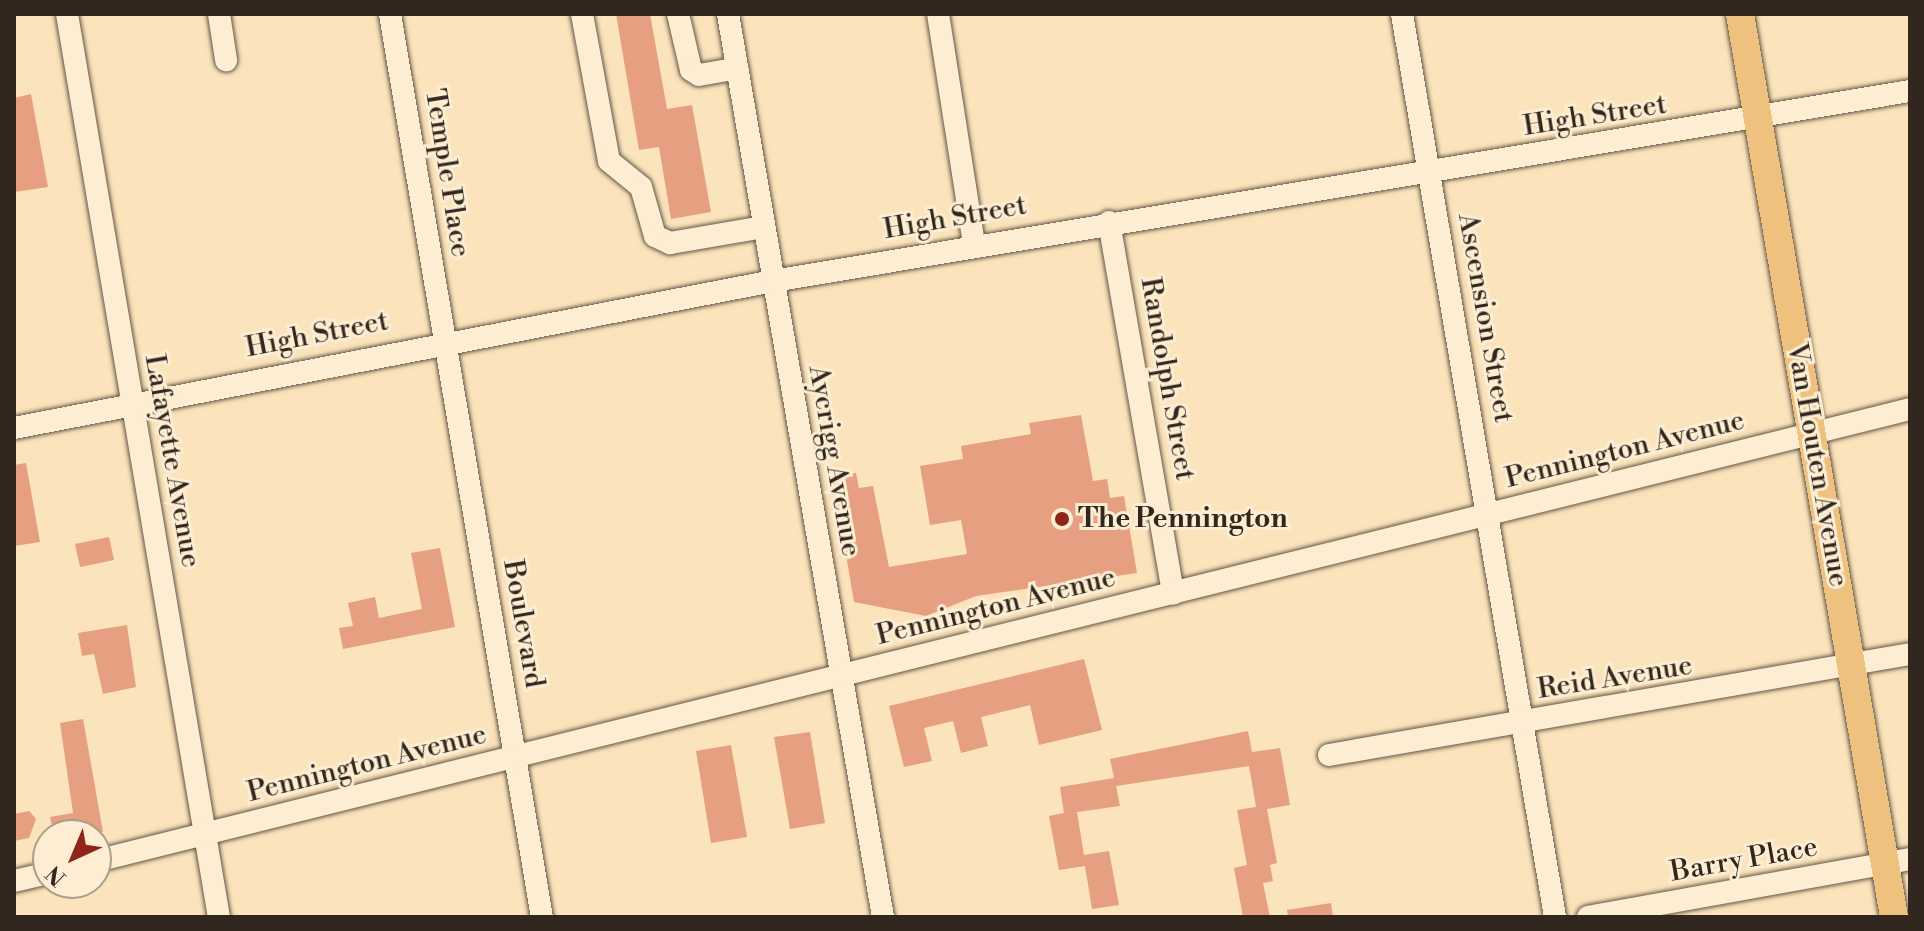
<!DOCTYPE html>
<html>
<head>
<meta charset="utf-8">
<style>
  body { margin:0 }
  #map { position:relative; width:1924px; height:931px; overflow:hidden; background:#fbe3bb; font-family:"Libre Bodoni",serif }
  div>[style] { position:absolute }
  .building>* { inset:0; background:#e69f80 }
  .roads { filter:drop-shadow(0 0 2px #645646) drop-shadow(0 0 2px #645646) }
  .minor>* { height:22px; margin:-11px; padding:0 11px; transform-origin:11px; border-radius:11px; background:#fcedd3 }
  .major>* { height:28px; margin:-14px; padding:0 14px; transform-origin:14px; border-radius:14px; background:#eec27e }
  .dots>* { width:22px; height:22px; translate:-50% -50%; box-sizing:border-box; border:4px solid #fcedd3; border-radius:50% }
  span { translate:-50% -50%; white-space:nowrap; text-align:center; line-height:1.15; -webkit-text-stroke:6px #fcedd3; paint-order:stroke }
  .street-label { font-size:28px; color:#32271f }
  .poi-label { font-size:28px; color:#32271f; font-weight:700 }
  .left { translate:0 -50%; text-align:left }
  .frame { position:absolute; inset:0; border:16px solid #32271f; pointer-events:none }
  .north { position:absolute; left:32px; top:819px; width:80px; height:80px; box-sizing:border-box; background:#fcedd3; border:2px solid #ab9e8b; border-radius:50%; rotate:224deg; font-size:22px; font-weight:700; line-height:32px; text-align:center; color:#32271f }
  .north::after { content:''; display:block; margin:auto; width:28px; height:36px; background:#8f2418; clip-path:polygon(50% 0,100% 100%,50% 72%,0 100%) }
</style>
</head>
<body>
<div id="map">
  <div class="building">
    <i style="clip-path:polygon(616px 14px,650px 14px,667px 109px,692px 105px,711px 212px,671px 219px,659px 147px,639px 150px)"></i>
    <i style="clip-path:polygon(31px 94px,48px 187px,14px 192px,14px 98px)"></i>
    <i style="clip-path:polygon(1081px 415px,1093px 481px,1107px 479px,1110px 498px,1124px 496px,1137px 573px,976px 596px,926px 616px,854px 602px,833px 477px,856px 473px,859px 488px,873px 486px,889px 567px,967px 554px,961px 520px,930px 525px,920px 466px,963px 459px,961px 446px,1031px 434px,1029px 423px)"></i>
    <i style="clip-path:polygon(26px 463px,40px 542px,14px 546px,14px 465px)"></i>
    <i style="clip-path:polygon(109px 537px,114px 560px,80px 567px,75px 544px)"></i>
    <i style="clip-path:polygon(440px 548px,455px 627px,343px 649px,339px 628px,353px 626px,348px 603px,375px 597px,379px 618px,422px 609px,411px 553px)"></i>
    <i style="clip-path:polygon(127px 625px,136px 687px,103px 694px,94px 654px,82px 656px,78px 633px)"></i>
    <i style="clip-path:polygon(1084px 659px,1102px 730px,1039px 745px,1030px 705px,981px 717px,988px 746px,961px 753px,953px 721px,924px 728px,932px 761px,904px 767px,889px 706px)"></i>
    <i style="clip-path:polygon(83px 719px,103px 832px,54px 835px,50px 817px,73px 813px,60px 723px)"></i>
    <i style="clip-path:polygon(1248px 731px,1252px 752px,1280px 748px,1290px 805px,1267px 809px,1277px 863px,1270px 865px,1273px 881px,1263px 883px,1270px 917px,1243px 917px,1234px 868px,1247px 865px,1237px 810px,1256px 807px,1249px 766px,1116px 786px,1120px 806px,1077px 812px,1084px 855px,1109px 851px,1119px 905px,1092px 909px,1085px 866px,1059px 870px,1049px 816px,1064px 813px,1060px 787px,1114px 778px,1110px 759px)"></i>
    <i style="clip-path:polygon(810px 732px,825px 823px,790px 829px,774px 737px)"></i>
    <i style="clip-path:polygon(731px 745px,747px 837px,711px 843px,696px 751px)"></i>
    <i style="clip-path:polygon(29px 811px,36px 819px,29px 838px,14px 841px,14px 814px)"></i>
    <i style="clip-path:polygon(1331px 903px,1333px 917px,1288px 917px,1287px 910px)"></i>
  </div>
  <div class="roads">
    <div class="minor">
      <i style="left:67px;top:14px;width:916px;rotate:80.45deg"></i>
      <i style="left:219px;top:14px;width:47px;rotate:81.3deg"></i>
      <i style="left:390px;top:14px;width:916px;rotate:80.45deg"></i>
      <i style="left:582px;top:14px;width:149px;rotate:79.6deg"></i>
      <i style="left:609px;top:161px;width:41px;rotate:39.1deg"></i>
      <i style="left:641px;top:187px;width:51px;rotate:74.1deg"></i>
      <i style="left:655px;top:236px;width:17px;rotate:25deg"></i>
      <i style="left:670px;top:243px;width:95px;rotate:-9.7deg"></i>
      <i style="left:678px;top:14px;width:57px;rotate:76.9deg"></i>
      <i style="left:691px;top:70px;width:9px;rotate:32deg"></i>
      <i style="left:699px;top:75px;width:39px;rotate:-10deg"></i>
      <i style="left:728px;top:14px;width:916px;rotate:80.26deg"></i>
      <i style="left:938px;top:14px;width:234px;rotate:81.1deg"></i>
      <i style="left:1402px;top:14px;width:916px;rotate:80.38deg"></i>
      <i style="left:1109px;top:222px;width:377px;rotate:80.2deg"></i>
      <i style="left:14px;top:428px;width:773px;rotate:-10.96deg"></i>
      <i style="left:773px;top:281px;width:1153px;rotate:-9.49deg"></i>
      <i style="left:1329px;top:755px;width:590px;rotate:-9.86deg"></i>
      <i style="left:96px;top:861px;width:1869px;rotate:-13.99deg"></i>
      <i style="left:14px;top:881px;width:35px;rotate:-13deg"></i>
      <i style="left:1588px;top:917px;width:327px;rotate:-10.2deg"></i>
    </div>
    <div class="major">
      <i style="left:1740px;top:14px;width:916px;rotate:80.32deg"></i>
    </div>
  </div>
  <div class="dots">
    <i style="left:1062px;top:519px;background:#8f2418"></i>
  </div>
  <div class="street-label">
    <span style="left:1595px;top:116px;rotate:-9deg">High Street</span>
    <span style="left:447px;top:173px;rotate:81deg">Temple Place</span>
    <span style="left:955px;top:218px;rotate:-10deg">High Street</span>
    <span style="left:1485px;top:318px;rotate:80deg">Ascension Street</span>
    <span style="left:317px;top:335px;rotate:-11deg">High Street</span>
    <span style="left:1167px;top:379px;rotate:80deg">Randolph Street</span>
    <span style="left:1625px;top:450px;rotate:-14deg">Pennington Avenue</span>
    <span style="left:172px;top:461px;rotate:80deg">Lafayette Avenue</span>
    <span style="left:834px;top:461px;rotate:80deg">Aycrigg Avenue</span>
    <span style="left:1817px;top:465px;rotate:80deg">Van Houten Avenue</span>
    <span style="left:996px;top:607px;rotate:-14deg">Pennington Avenue</span>
    <span style="left:523px;top:624px;rotate:80deg">Boulevard</span>
    <span style="left:1615px;top:678px;rotate:-9deg">Reid Avenue</span>
    <span style="left:367px;top:764px;rotate:-14deg">Pennington Avenue</span>
    <span style="left:1744px;top:860px;rotate:-10deg">Barry Place</span>
  </div>
  <div class="poi-label">
    <span class="left" style="left:1078px;top:519px">The Pennington</span>
  </div>
  <div class="frame"></div>
  <div class="north">N</div>
</div>
</body>
</html>
